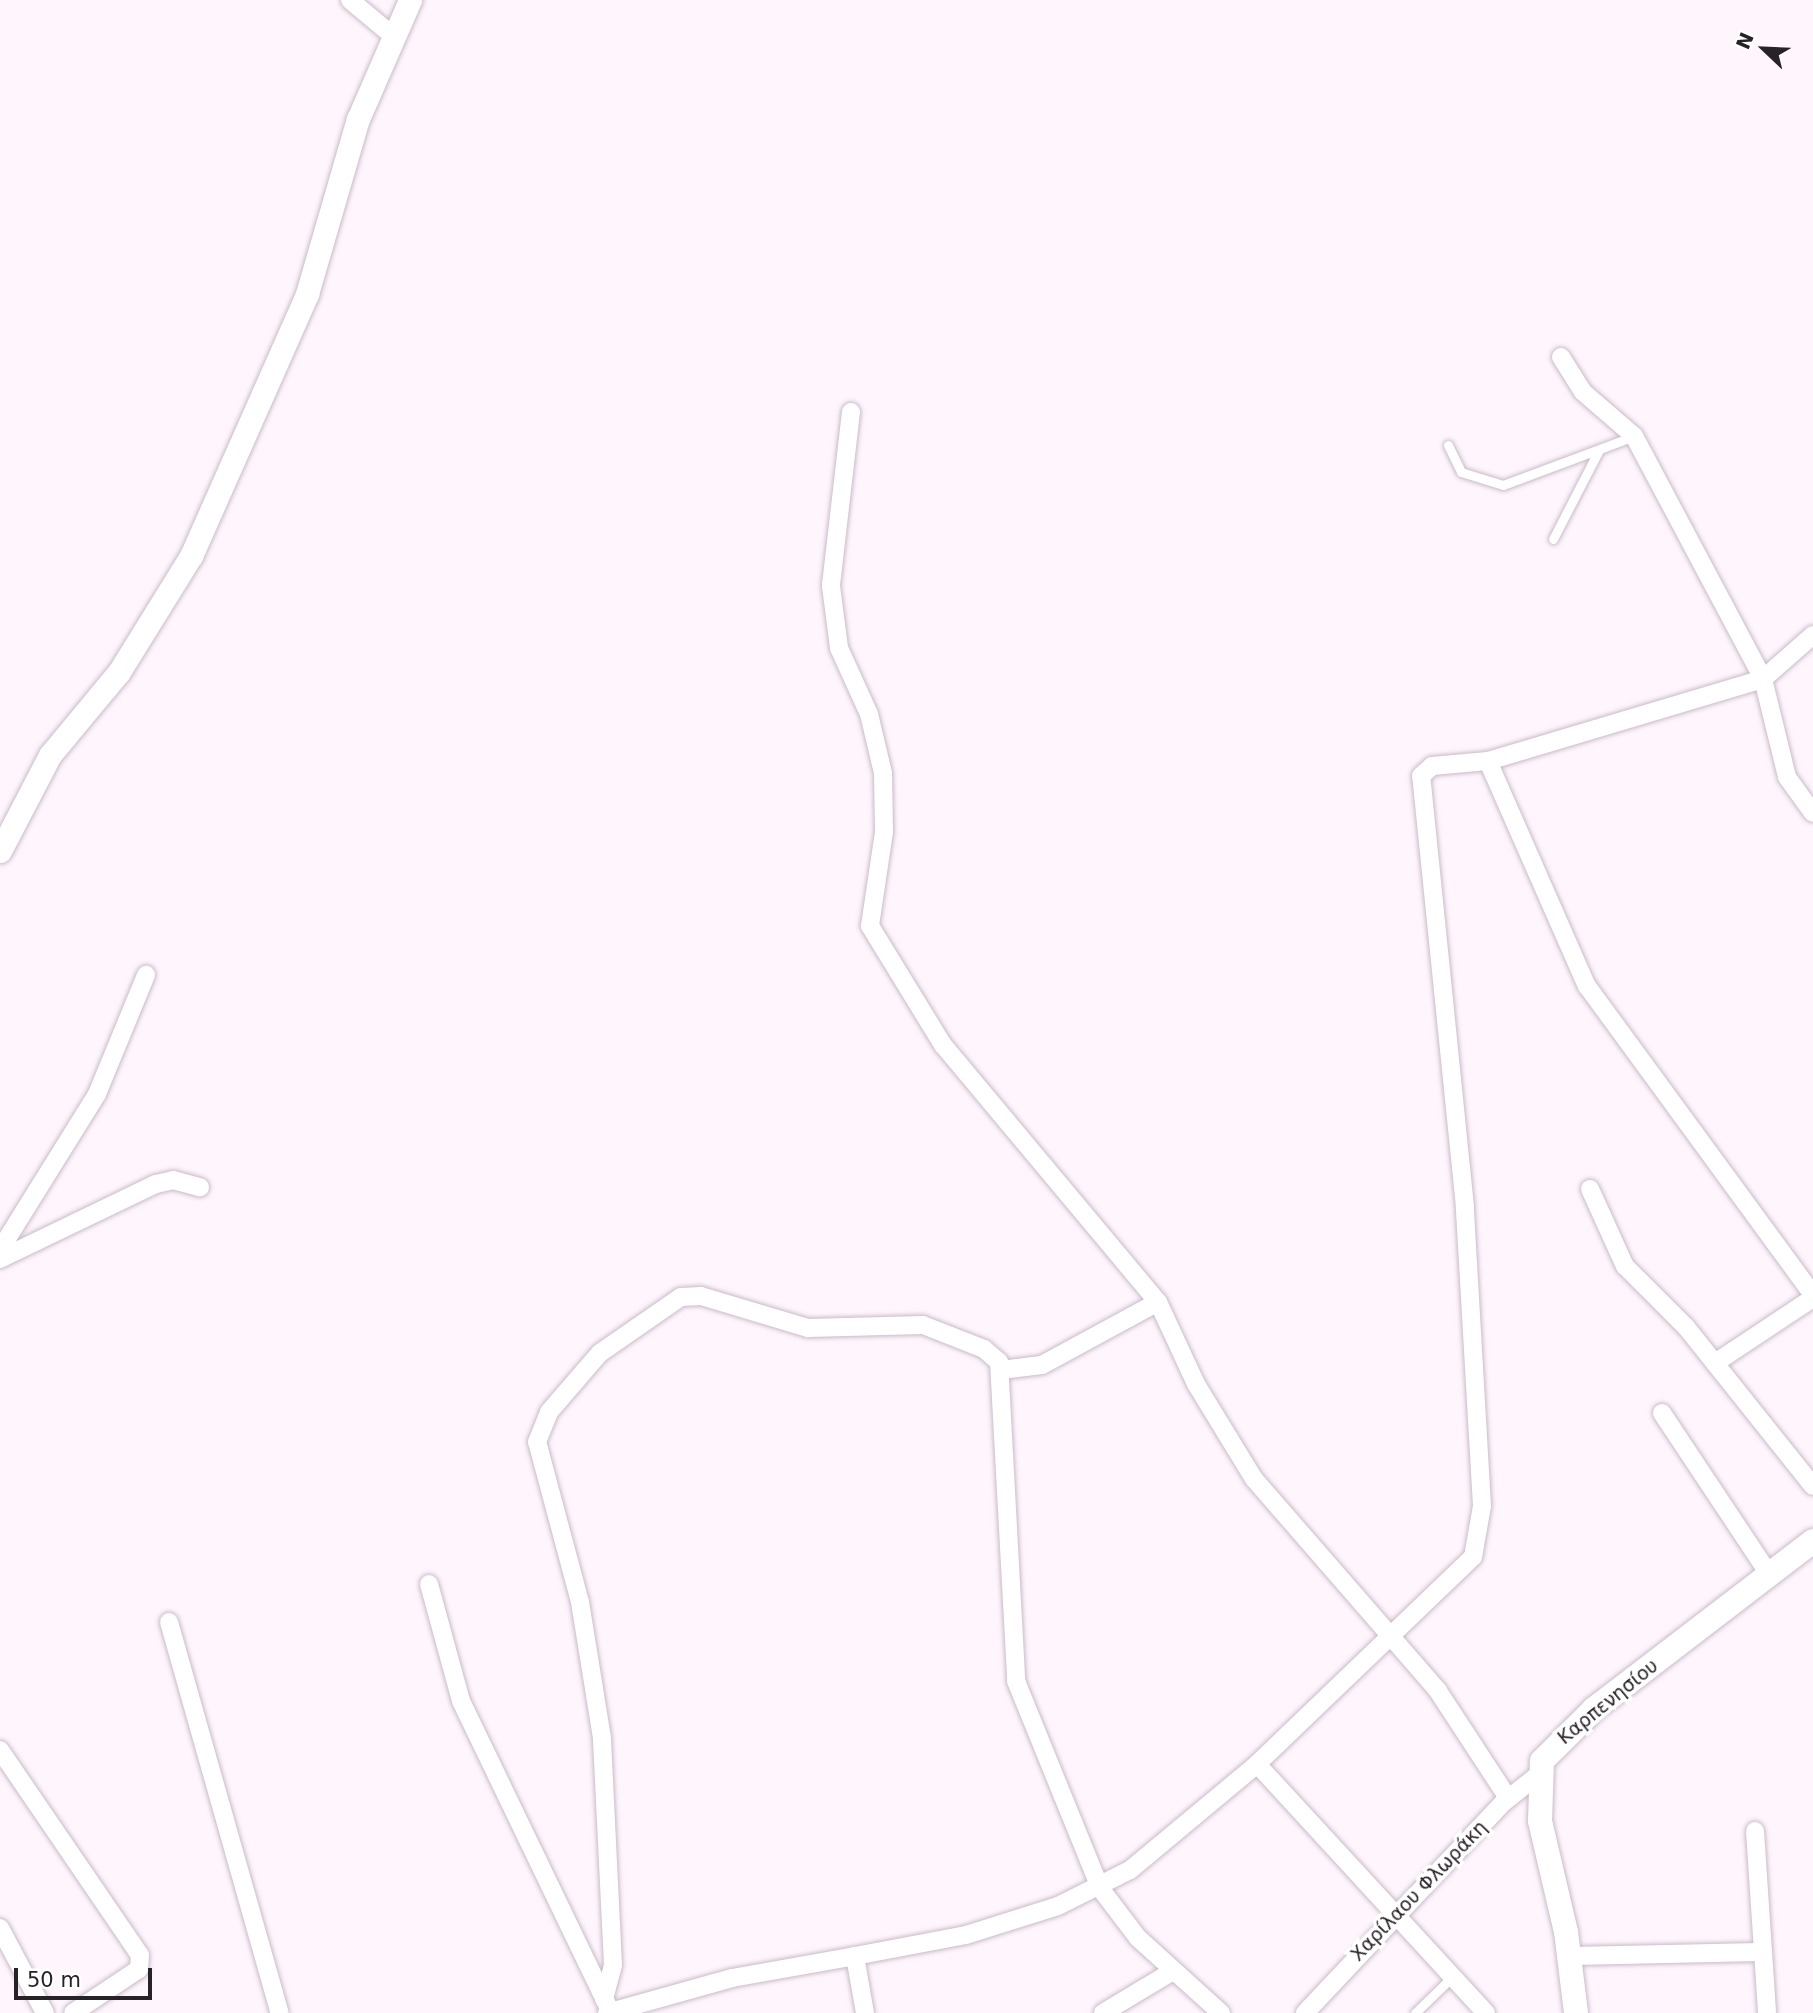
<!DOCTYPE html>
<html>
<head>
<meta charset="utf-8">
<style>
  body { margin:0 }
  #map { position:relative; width:1813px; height:2013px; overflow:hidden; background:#fef5fd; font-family:"DejaVu Sans",sans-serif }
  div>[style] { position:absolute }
  .roads { filter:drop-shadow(0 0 2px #c9bbc8) drop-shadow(0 0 2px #c9bbc8) }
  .service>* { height:9px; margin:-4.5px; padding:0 4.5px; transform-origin:4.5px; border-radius:4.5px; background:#fff }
  .minor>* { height:18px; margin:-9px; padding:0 9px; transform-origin:9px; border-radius:9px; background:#fff }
  .tertiary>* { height:23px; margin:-11.5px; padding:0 11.5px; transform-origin:11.5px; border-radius:11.5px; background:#fff }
  .secondary>* { height:24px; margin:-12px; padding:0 12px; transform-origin:12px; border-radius:12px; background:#fff }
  span { translate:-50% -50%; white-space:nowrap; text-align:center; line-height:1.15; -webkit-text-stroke:7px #fff; paint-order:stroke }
  .street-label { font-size:19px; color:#272227 }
  .north { position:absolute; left:1729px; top:14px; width:70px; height:70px; -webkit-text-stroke:5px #fff; paint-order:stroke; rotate:293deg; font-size:19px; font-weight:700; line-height:28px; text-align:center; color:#272227 }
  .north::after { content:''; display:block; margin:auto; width:24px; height:32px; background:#272227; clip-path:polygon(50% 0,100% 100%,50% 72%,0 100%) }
  .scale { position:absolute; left:14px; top:1968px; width:138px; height:32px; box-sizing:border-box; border:4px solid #272227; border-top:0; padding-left:9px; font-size:21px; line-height:24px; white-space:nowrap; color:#272227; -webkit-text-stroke:5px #fff; paint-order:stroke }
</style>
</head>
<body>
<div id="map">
  <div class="roads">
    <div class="service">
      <i style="left:1448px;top:445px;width:30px;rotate:64deg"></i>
      <i style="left:1461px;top:472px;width:44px;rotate:17.2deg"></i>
      <i style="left:1503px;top:485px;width:140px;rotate:-20.5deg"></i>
      <i style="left:1553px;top:539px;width:100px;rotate:-62.7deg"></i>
      <i style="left:1415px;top:2013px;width:50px;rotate:-44.2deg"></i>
    </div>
    <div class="minor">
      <i style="left:350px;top:0;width:56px;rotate:39.9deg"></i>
      <i style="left:1561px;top:357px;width:41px;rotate:57.8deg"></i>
      <i style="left:1583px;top:392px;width:67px;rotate:40.8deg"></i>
      <i style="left:1634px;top:436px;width:275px;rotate:62deg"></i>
      <i style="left:1763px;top:679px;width:101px;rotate:76.2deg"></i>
      <i style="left:1787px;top:777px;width:44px;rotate:54.2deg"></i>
      <i style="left:851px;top:412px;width:175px;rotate:96.6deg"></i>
      <i style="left:831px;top:586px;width:63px;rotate:82.6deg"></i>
      <i style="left:839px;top:648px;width:72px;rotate:65.6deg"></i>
      <i style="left:869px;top:714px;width:61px;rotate:76.7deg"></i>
      <i style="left:883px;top:773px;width:59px;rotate:89deg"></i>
      <i style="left:884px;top:832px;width:95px;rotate:98.5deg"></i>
      <i style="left:870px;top:926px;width:140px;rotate:58.5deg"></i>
      <i style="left:943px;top:1045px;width:335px;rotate:50.1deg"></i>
      <i style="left:1488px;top:761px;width:246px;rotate:66.3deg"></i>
      <i style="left:1587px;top:986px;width:383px;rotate:53.8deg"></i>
      <i style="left:1590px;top:1189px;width:85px;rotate:65.6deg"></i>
      <i style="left:1625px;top:1266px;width:86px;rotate:45deg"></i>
      <i style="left:1686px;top:1327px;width:203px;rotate:51.4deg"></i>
      <i style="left:0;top:1250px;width:184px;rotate:-58.1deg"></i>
      <i style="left:97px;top:1094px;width:129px;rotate:-67.6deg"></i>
      <i style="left:0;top:1259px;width:173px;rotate:-25.7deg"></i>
      <i style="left:156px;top:1184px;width:17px;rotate:-13deg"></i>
      <i style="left:173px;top:1180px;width:28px;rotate:15deg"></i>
      <i style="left:1715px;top:1363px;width:118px;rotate:-33.6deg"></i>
      <i style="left:1001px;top:1370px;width:41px;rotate:-7deg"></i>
      <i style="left:1042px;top:1365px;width:132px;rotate:-28.5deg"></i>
      <i style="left:1158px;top:1302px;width:90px;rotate:65.1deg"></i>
      <i style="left:1196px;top:1384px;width:111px;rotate:58.6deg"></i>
      <i style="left:1254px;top:1479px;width:281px;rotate:49deg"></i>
      <i style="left:1438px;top:1691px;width:128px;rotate:56.8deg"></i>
      <i style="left:1662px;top:1413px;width:193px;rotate:56.4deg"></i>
      <i style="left:429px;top:1584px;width:121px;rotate:74.7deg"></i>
      <i style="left:461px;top:1701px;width:346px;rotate:64.3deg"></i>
      <i style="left:169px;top:1622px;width:406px;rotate:74.2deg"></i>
      <i style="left:0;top:1750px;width:248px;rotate:55.7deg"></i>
      <i style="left:140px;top:1955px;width:14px;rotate:94deg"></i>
      <i style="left:139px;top:1969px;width:79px;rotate:146.3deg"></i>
      <i style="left:1257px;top:1764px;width:338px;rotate:47.4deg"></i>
      <i style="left:1755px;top:1831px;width:182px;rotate:86.2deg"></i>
      <i style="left:0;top:1928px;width:96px;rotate:62.1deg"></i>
      <i style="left:1570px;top:1956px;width:193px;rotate:-1.2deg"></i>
      <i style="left:604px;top:1999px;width:35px;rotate:-75deg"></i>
      <i style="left:613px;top:1965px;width:227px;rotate:-92.8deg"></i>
      <i style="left:602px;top:1738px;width:138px;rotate:-99.2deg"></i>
      <i style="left:580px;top:1602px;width:166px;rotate:-105deg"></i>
      <i style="left:537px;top:1442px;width:32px;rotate:-68deg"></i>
      <i style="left:549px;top:1412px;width:78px;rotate:-49.2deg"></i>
      <i style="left:600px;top:1353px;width:98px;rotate:-34.7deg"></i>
      <i style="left:681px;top:1297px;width:20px;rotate:-3deg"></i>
      <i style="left:701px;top:1296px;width:112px;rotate:16.7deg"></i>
      <i style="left:808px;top:1328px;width:115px;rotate:-1.5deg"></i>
      <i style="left:923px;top:1325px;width:66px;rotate:21.5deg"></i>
      <i style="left:984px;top:1349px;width:20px;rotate:41deg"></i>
      <i style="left:999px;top:1362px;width:319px;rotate:86.9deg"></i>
      <i style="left:1016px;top:1681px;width:223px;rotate:67.9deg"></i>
      <i style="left:1100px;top:1888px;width:63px;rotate:52.8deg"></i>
      <i style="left:1138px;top:1938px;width:112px;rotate:42.1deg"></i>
      <i style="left:607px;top:2013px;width:130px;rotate:-15.6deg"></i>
      <i style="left:732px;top:1978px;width:125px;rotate:-10.1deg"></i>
      <i style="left:865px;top:2013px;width:58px;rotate:-100deg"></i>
      <i style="left:855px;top:1956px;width:113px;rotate:-10.7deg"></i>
      <i style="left:966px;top:1935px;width:96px;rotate:-17.5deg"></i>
      <i style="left:1058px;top:1906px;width:80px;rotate:-26.6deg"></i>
      <i style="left:1130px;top:1870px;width:165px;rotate:-39.8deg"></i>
      <i style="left:1257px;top:1764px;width:299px;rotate:-43.8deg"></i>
      <i style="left:1473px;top:1557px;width:52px;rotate:-80deg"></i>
      <i style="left:1482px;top:1506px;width:299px;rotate:-93.3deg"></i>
      <i style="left:1465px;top:1207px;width:433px;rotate:-95.8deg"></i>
      <i style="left:1421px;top:776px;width:15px;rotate:-42deg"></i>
      <i style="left:1432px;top:766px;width:56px;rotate:-5.1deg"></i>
      <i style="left:1488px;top:761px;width:287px;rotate:-16.6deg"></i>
      <i style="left:1763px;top:679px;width:67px;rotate:-41.3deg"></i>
      <i style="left:1103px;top:2013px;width:82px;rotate:-31deg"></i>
      <i style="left:1305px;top:2013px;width:290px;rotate:-46.7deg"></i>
      <i style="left:1504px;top:1802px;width:43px;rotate:-38.5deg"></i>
    </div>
    <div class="tertiary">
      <i style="left:0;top:851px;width:108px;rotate:-62.5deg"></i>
      <i style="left:50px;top:755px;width:108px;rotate:-50.3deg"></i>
      <i style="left:119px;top:672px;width:137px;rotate:-58.2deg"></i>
      <i style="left:191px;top:556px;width:287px;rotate:-66.1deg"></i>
      <i style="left:307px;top:294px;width:182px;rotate:-73.8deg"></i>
      <i style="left:358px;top:119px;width:130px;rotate:-66.4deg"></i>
    </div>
    <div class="secondary">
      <i style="left:1576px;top:2013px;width:82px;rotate:-97deg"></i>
      <i style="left:1566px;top:1932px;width:114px;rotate:-103.2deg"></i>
      <i style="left:1540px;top:1821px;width:60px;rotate:-88.1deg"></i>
      <i style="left:1542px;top:1761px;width:74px;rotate:-45deg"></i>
      <i style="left:1594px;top:1709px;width:276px;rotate:-37.5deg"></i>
    </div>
  </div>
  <div class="street-label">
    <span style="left:1608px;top:1702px;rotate:-39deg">Καρπενησίου</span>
    <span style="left:1419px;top:1891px;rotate:-46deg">Χαρίλαου Φλωράκη</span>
  </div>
  <div class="north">N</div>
  <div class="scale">50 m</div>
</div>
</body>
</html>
